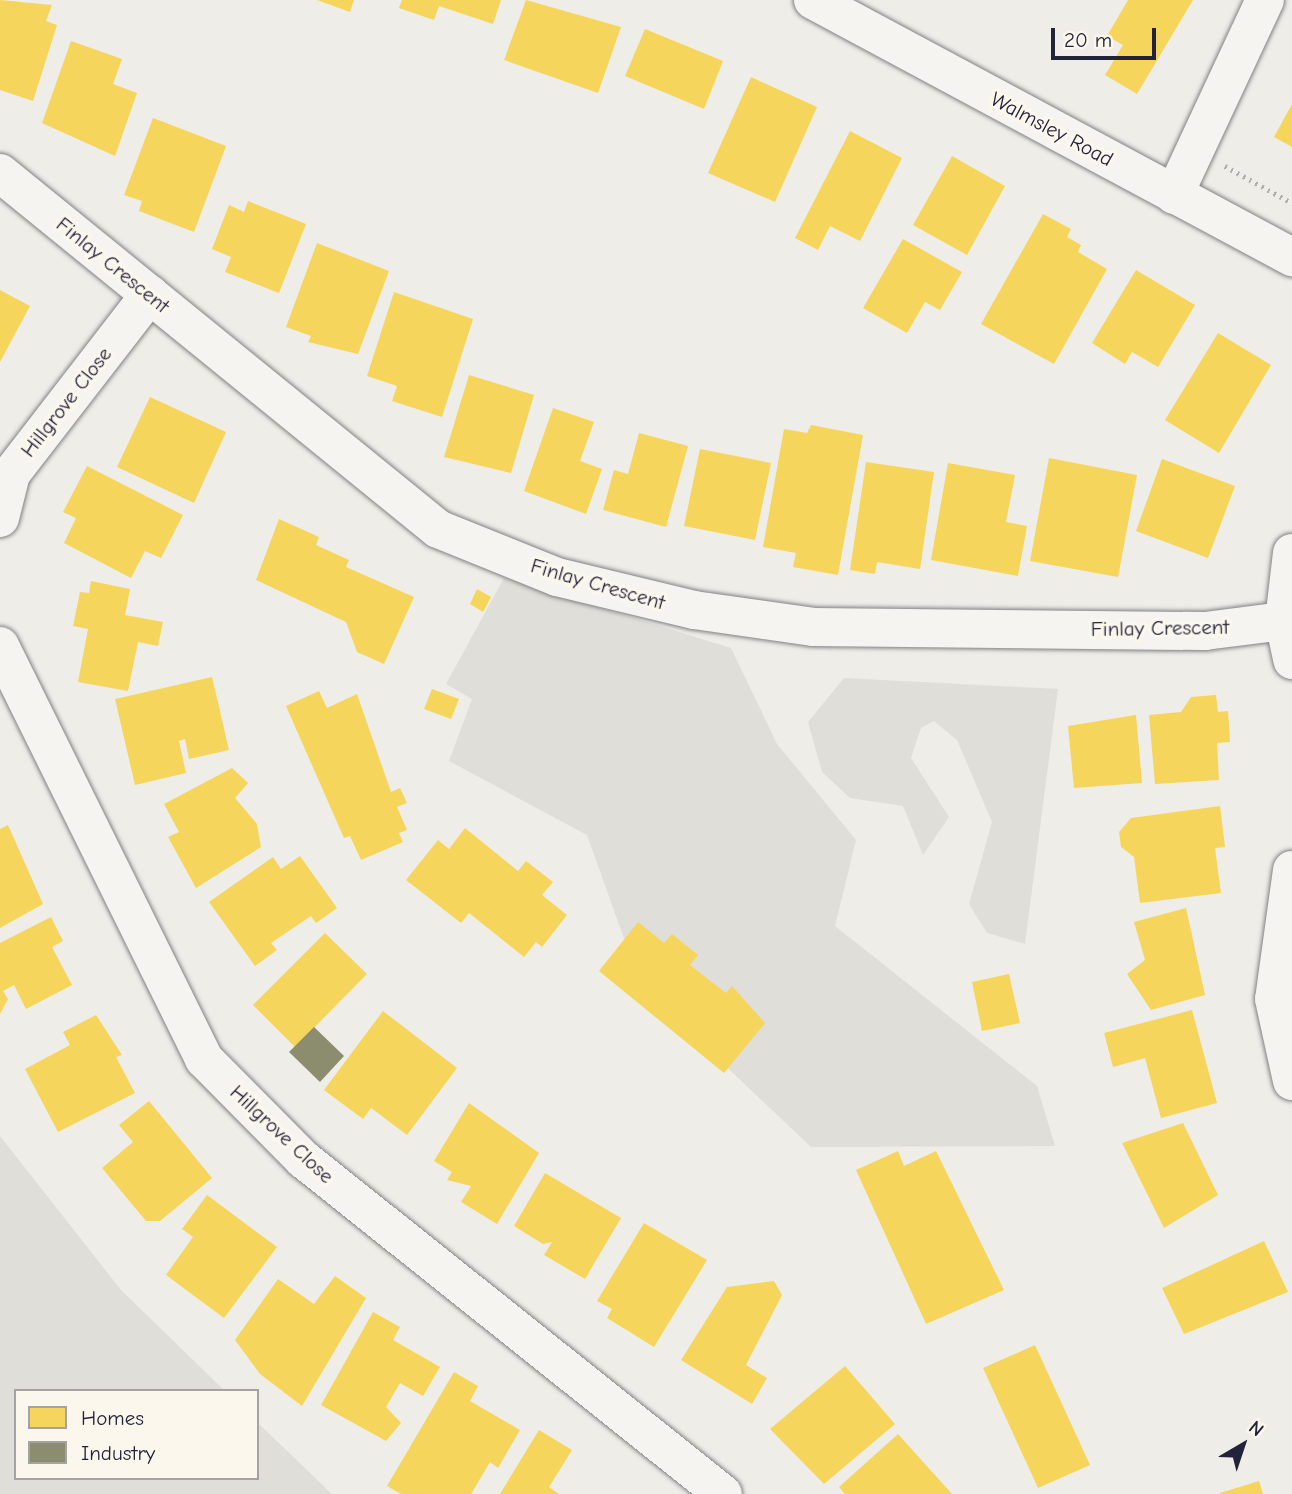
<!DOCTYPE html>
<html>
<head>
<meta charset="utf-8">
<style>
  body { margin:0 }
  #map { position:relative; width:1292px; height:1494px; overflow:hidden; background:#efede8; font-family:"Comic Neue",sans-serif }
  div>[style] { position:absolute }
  .green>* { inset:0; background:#e0ded9 }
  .homes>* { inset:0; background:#f6d55c }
  .industry>* { inset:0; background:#8c8c6e }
  .path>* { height:4.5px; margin-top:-2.25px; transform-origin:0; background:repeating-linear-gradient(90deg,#afaeae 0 2px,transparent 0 7px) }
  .roads { filter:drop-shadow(0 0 2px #838284) drop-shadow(0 0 2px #838284) }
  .street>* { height:38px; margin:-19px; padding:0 19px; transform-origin:19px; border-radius:19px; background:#f5f4f0 }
  .secondary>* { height:38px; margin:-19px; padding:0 19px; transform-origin:19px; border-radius:19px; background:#f5f4f0 }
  span { translate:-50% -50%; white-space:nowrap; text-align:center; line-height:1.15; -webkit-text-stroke:7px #fbf7ec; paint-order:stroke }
  .street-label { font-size:21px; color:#22223b }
  .legend { position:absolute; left:14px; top:1389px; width:245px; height:91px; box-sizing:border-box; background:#fbf7ec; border:2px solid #a4a2a5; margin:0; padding:9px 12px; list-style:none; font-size:21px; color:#22223b }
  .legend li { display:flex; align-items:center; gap:14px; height:35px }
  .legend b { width:35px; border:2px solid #a4a2a5 }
  .north { position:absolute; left:1208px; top:1410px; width:70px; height:70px; -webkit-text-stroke:5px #fbf7ec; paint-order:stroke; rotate:39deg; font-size:19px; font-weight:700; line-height:28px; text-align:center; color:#22223b }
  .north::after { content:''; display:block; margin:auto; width:24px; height:32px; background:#22223b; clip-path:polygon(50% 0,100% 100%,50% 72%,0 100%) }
  .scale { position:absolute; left:1051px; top:28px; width:105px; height:32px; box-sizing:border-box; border:4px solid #22223b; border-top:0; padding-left:9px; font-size:21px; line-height:24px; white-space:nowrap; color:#22223b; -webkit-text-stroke:5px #fbf7ec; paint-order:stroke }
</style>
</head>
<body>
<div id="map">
  <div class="green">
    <i style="clip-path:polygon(504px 578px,731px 648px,777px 744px,856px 840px,835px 926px,1037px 1086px,1055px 1146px,811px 1147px,641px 986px,587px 835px,449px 761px,472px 699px,446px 684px)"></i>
    <i style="clip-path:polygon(844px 678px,1058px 689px,1025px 944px,987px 933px,969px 904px,992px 822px,957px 740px,934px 721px,921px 728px,911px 758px,949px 817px,923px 855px,903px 806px,850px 798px,822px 772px,808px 722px)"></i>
    <i style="clip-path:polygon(0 1136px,121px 1290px,225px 1391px,16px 1391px,16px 1478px,257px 1478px,257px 1422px,332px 1494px,0 1494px)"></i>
  </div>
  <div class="homes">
    <i style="clip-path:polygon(0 0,52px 5px,46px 21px,57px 25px,33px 101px,0 90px)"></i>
    <i style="clip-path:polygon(317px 0,354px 0,350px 12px)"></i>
    <i style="clip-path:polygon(402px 0,501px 0,493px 24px,439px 6px,434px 20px,399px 8px)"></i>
    <i style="clip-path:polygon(526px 0,621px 27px,598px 93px,504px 60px)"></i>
    <i style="clip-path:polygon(1128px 0,1193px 0,1137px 94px,1105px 75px,1123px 45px,1107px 36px)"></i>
    <i style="clip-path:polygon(645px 29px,723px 61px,704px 109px,625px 76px)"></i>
    <i style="clip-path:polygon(71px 41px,122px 59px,113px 84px,137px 93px,115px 156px,42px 123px)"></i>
    <i style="clip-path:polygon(751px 77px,817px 107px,775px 202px,708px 173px)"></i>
    <i style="clip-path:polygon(1292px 104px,1292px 147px,1274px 137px)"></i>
    <i style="clip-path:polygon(153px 118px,226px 146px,194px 232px,139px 211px,142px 201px,124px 195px)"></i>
    <i style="clip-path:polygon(850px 131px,902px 158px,860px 241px,830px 226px,818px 250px,795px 238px)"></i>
    <i style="clip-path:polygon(952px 156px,1005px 186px,967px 255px,913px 225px)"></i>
    <i style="clip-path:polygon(248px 201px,306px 224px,279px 293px,225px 272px,231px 257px,212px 249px,229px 205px,244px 212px)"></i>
    <i style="clip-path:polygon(1043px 214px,1071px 229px,1067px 237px,1081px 245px,1078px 252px,1107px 269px,1054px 364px,981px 324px)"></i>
    <i style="clip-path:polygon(903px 239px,962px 272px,940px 310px,925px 302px,907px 333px,863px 308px)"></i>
    <i style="clip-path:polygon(317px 243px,389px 271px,358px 354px,308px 342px,311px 336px,286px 327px)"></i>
    <i style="clip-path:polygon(1136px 270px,1195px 305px,1158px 367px,1132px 352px,1125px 364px,1092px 343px)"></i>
    <i style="clip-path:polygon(0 290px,30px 306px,0 362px)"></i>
    <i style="clip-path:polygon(394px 292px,473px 319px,442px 417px,392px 401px,397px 386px,367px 376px)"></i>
    <i style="clip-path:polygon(1218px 333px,1271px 365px,1219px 453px,1165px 420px)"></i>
    <i style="clip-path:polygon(469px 375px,534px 395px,511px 473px,444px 457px)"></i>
    <i style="clip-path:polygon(150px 397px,226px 432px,194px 503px,117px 467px)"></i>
    <i style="clip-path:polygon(553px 408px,594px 422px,580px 461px,602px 469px,586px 514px,524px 491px)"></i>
    <i style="clip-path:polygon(811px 425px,863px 435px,838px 575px,793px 567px,796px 553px,763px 547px,784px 429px,807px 433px)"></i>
    <i style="clip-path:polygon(639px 433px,688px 446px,666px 527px,603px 510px,614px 470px,628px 474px)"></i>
    <i style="clip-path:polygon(700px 449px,771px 463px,755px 540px,684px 526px)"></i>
    <i style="clip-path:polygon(1049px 458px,1137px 475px,1118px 577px,1030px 561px)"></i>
    <i style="clip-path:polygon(1162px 459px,1235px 486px,1208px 558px,1136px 531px)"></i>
    <i style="clip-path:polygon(866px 462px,934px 472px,920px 569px,877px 562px,875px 574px,850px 570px)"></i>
    <i style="clip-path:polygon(948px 463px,1015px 475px,1006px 522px,1027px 526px,1018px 576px,931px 560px)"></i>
    <i style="clip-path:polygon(87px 466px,183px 515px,161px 558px,145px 551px,131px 578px,64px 543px,76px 518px,63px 512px)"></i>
    <i style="clip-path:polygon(279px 519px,319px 537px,316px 545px,349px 560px,346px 567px,414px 597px,384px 664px,357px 652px,346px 622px,256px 580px)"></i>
    <i style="clip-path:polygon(91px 581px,130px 589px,125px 615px,163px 622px,158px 646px,138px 642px,128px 691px,78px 682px,88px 629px,73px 626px,80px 592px,89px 593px)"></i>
    <i style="clip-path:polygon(477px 589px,491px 597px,483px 612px,470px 604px)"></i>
    <i style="clip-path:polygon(212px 677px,229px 750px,189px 759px,185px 739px,179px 741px,186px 773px,135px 785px,115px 699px)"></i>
    <i style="clip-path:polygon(432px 689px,459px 699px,451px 719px,424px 709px)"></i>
    <i style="clip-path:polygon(319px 691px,327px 708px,357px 694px,391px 792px,400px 788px,407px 803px,397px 807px,407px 830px,399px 833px,403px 842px,361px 860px,350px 836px,344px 838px,286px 706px)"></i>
    <i style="clip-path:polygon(1216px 695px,1218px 712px,1228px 711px,1230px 742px,1217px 743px,1219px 780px,1155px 784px,1149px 715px,1181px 712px,1191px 697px)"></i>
    <i style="clip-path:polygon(1136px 715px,1142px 783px,1074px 788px,1068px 726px)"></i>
    <i style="clip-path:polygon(232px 768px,248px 783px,235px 798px,257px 824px,261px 847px,196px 888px,168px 837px,179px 832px,164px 804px)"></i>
    <i style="clip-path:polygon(1220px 806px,1225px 847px,1215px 848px,1221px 893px,1140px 903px,1134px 857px,1121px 847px,1119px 832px,1131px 818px)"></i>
    <i style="clip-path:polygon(8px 825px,43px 904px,0 928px,0 829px)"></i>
    <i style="clip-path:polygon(465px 828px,518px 871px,526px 861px,553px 882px,542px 895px,567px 915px,542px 947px,536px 942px,524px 957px,469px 913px,461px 923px,406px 880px,438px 840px,449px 849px)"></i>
    <i style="clip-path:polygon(300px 856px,337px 908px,316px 923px,311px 916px,271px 943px,277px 950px,255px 966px,209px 902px,273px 857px,281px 869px)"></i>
    <i style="clip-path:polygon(1186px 908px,1205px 995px,1151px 1010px,1127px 974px,1145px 960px,1134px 922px)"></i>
    <i style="clip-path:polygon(51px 917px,63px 941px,52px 947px,72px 985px,26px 1009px,14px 985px,3px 991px,8px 999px,0 1014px,0 943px)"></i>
    <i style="clip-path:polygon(638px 922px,664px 943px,672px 934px,698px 955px,690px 965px,726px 993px,732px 986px,765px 1023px,724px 1073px,599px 971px)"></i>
    <i style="clip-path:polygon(325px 933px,367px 974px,295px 1047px,253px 1005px)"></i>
    <i style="clip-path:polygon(1009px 974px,1020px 1023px,982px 1031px,972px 982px)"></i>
    <i style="clip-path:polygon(1192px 1010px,1217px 1103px,1161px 1118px,1145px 1058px,1113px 1067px,1104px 1033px)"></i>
    <i style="clip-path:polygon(383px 1011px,457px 1068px,407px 1135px,371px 1108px,363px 1119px,324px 1090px)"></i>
    <i style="clip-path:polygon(96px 1015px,122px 1055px,116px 1057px,135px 1093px,58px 1132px,25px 1069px,70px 1045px,63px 1032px)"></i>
    <i style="clip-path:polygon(149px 1101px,212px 1178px,160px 1221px,146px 1221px,102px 1168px,133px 1142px,119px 1125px)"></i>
    <i style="clip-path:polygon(469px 1103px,539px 1153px,497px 1224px,461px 1202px,471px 1186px,447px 1180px,452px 1172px,434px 1161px)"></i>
    <i style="clip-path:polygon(1183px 1123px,1218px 1195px,1164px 1228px,1122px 1143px)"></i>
    <i style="clip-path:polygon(898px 1151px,904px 1166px,936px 1151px,1004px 1290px,926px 1324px,856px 1170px)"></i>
    <i style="clip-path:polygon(545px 1173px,621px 1218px,585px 1279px,544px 1255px,552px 1242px,543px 1244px,514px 1226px)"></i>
    <i style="clip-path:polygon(207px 1195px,277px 1247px,224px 1318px,166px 1275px,193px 1237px,182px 1229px)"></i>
    <i style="clip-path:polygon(644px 1223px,707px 1260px,654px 1347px,607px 1318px,612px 1309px,597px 1301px)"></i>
    <i style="clip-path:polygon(1264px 1241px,1288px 1292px,1184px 1334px,1162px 1288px)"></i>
    <i style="clip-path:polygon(335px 1276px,366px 1298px,302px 1406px,260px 1374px,235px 1340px,278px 1279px,314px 1304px)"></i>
    <i style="clip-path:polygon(774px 1281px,782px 1295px,746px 1365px,767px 1378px,752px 1404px,681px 1360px,727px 1287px)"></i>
    <i style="clip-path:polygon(373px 1312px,400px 1327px,393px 1340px,440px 1367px,423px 1396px,400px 1383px,386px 1407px,401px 1423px,386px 1441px,321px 1405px)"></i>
    <i style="clip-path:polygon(1035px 1345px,1090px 1465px,1038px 1488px,983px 1368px)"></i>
    <i style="clip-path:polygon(845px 1366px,895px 1424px,824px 1484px,770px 1429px)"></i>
    <i style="clip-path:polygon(454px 1372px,478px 1386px,470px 1401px,520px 1430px,498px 1468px,490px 1462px,471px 1494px,401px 1494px,387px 1486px)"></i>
    <i style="clip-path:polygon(539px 1430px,572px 1450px,549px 1487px,559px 1494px,500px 1494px)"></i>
    <i style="clip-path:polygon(898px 1434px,952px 1494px,845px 1494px,839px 1487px)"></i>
    <i style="clip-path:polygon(1259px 1481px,1263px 1494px,1220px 1494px,1220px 1493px)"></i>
  </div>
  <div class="industry">
    <i style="clip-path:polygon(314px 1027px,344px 1056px,320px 1082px,289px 1052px)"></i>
  </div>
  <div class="path">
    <i style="left:1225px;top:166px;width:77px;rotate:28.9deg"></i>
  </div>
  <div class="roads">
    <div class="street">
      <i style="left:0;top:173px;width:564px;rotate:39.1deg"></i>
      <i style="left:438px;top:529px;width:128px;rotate:22deg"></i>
      <i style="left:557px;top:577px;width:141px;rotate:13.5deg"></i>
      <i style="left:694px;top:610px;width:120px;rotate:8.1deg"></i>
      <i style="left:813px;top:627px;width:392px;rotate:0.6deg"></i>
      <i style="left:1205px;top:631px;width:80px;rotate:-7.2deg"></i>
      <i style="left:1174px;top:195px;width:215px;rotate:-65deg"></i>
      <i style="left:0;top:518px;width:45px;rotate:-76deg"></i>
      <i style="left:11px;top:474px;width:227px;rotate:-52.3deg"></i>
      <i style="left:1292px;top:553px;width:68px;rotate:96.7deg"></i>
      <i style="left:1284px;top:621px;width:40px;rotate:78deg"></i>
      <i style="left:0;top:646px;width:461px;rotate:63.7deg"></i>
      <i style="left:204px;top:1059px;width:141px;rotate:45.3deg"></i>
      <i style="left:303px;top:1159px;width:537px;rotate:38.58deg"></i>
      <i style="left:1292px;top:870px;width:130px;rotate:97.9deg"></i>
      <i style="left:1274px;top:999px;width:84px;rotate:77.6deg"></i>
    </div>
    <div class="secondary">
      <i style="left:813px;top:0;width:544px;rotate:28.22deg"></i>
    </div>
  </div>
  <div class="street-label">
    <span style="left:1052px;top:129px;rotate:28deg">Walmsley Road</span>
    <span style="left:113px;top:265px;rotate:39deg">Finlay Crescent</span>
    <span style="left:66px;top:402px;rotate:-52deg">Hillgrove Close</span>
    <span style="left:598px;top:584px;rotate:16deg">Finlay Crescent</span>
    <span style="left:1160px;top:628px;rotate:-1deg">Finlay Crescent</span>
    <span style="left:282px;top:1134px;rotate:43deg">Hillgrove Close</span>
  </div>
  <ul class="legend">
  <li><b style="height:19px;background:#f6d55c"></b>Homes</li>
  <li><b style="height:19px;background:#8c8c6e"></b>Industry</li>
  </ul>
  <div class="north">N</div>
  <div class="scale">20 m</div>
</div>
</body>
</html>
